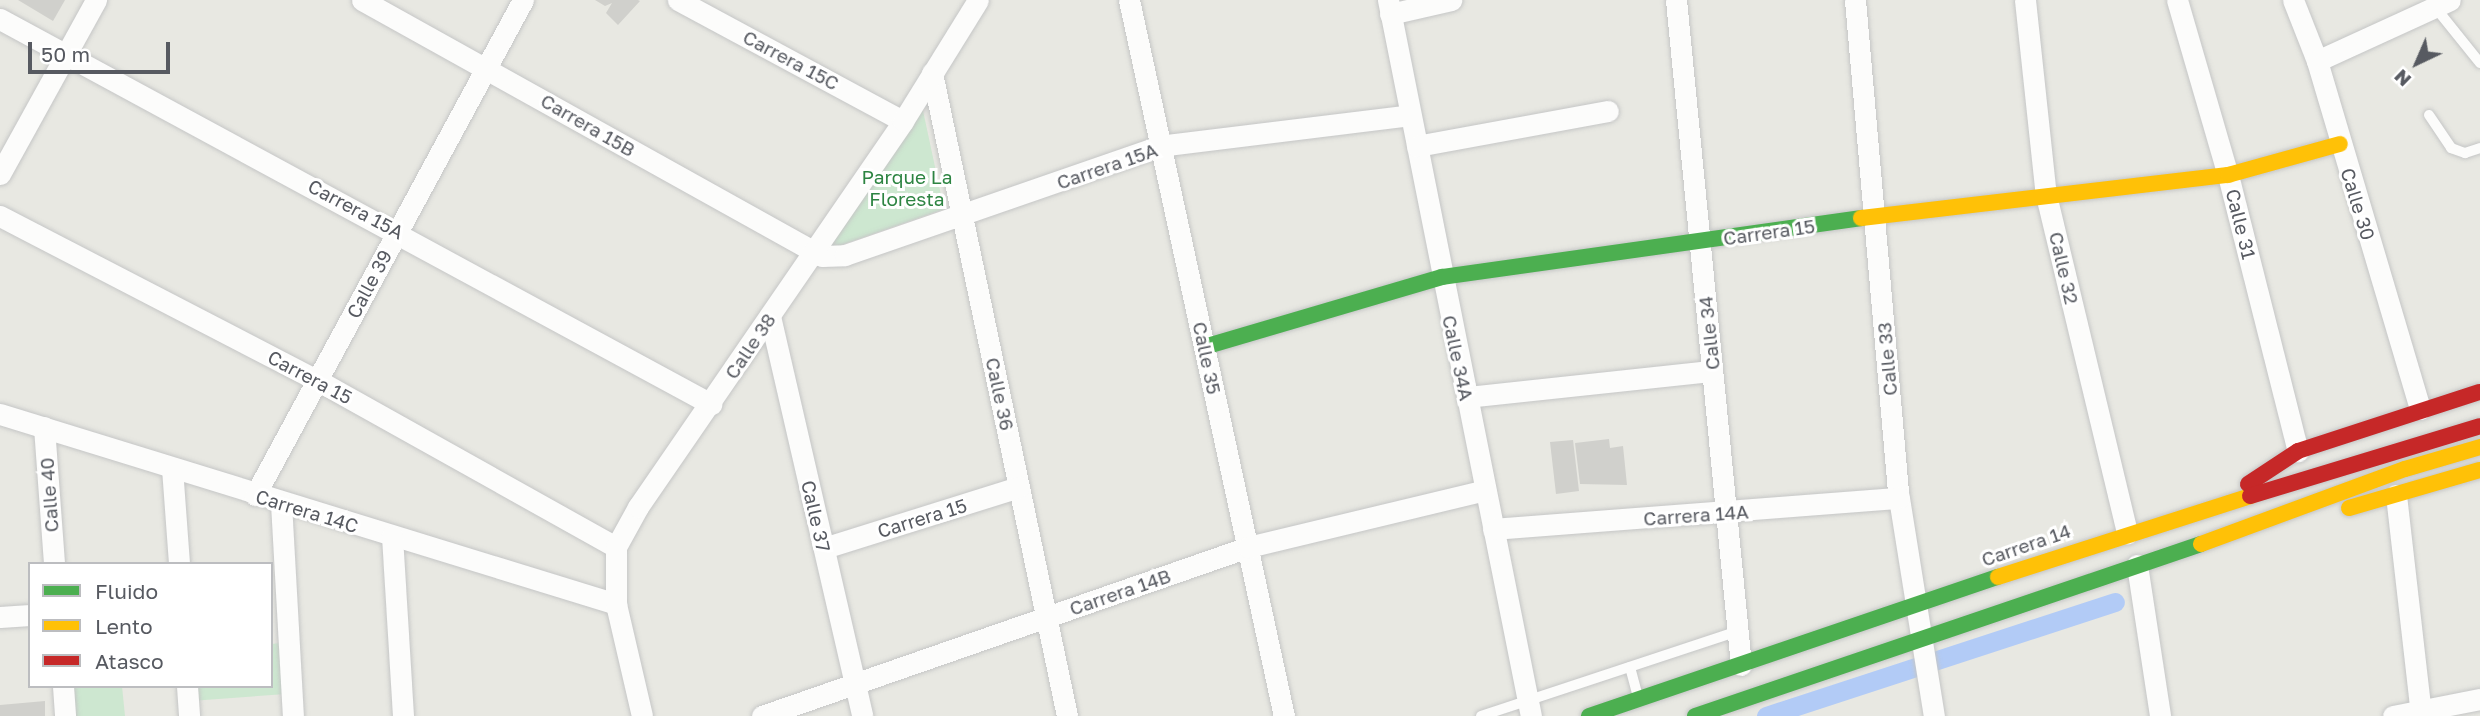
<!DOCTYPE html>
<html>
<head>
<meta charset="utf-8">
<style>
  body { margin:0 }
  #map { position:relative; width:2480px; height:716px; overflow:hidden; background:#e8e8e2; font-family:"Golos Text",sans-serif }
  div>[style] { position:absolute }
  .green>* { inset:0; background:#cde7d0 }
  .canal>* { height:19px; margin:-9.5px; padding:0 9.5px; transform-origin:9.5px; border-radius:9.5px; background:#b2cbf6 }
  .building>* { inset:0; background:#d0d0cc }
  .roads { filter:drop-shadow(0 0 2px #c5c6c6) drop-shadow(0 0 2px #c5c6c6) }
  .lane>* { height:10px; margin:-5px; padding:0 5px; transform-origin:5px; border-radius:5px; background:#fcfcfb }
  .street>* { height:21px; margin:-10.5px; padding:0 10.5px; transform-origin:10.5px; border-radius:10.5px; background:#fcfcfb }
  .fast>* { height:16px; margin:-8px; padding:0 8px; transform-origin:8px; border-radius:8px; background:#4caf50 }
  .slow>* { height:16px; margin:-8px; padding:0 8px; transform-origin:8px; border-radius:8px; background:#ffc107 }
  .jam>* { height:16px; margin:-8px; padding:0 8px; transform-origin:8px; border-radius:8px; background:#c62828 }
  span { translate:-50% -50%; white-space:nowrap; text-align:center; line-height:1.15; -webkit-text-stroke:6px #fff; paint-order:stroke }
  .street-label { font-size:19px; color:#575a61 }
  .park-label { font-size:19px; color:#2d8442 }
  .legend { position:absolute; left:28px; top:562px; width:245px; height:126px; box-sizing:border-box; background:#fff; border:2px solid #bcbdc0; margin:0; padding:9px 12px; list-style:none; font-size:21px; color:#575a61 }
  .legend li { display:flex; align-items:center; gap:14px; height:35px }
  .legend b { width:35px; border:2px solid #bcbdc0 }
  .north { position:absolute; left:2382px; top:28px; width:70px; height:70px; -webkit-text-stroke:5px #fff; paint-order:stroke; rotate:224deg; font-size:19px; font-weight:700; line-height:28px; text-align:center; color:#575a61 }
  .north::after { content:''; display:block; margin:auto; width:24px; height:32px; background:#575a61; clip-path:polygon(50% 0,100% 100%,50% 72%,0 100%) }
  .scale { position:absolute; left:28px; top:42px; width:142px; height:32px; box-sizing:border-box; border:4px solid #575a61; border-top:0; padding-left:9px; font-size:21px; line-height:24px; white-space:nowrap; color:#575a61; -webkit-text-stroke:5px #fff; paint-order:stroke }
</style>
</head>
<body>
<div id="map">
  <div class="green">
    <i style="clip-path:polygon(922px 106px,944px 209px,827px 250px)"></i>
    <i style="clip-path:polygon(281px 643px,286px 694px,191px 701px,190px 686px,271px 686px,271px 644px)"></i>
    <i style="clip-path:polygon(71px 686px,122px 686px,125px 716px,74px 716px)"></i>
  </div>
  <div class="canal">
    <i style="left:1766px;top:716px;width:367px;rotate:-18.1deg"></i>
  </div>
  <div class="building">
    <i style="clip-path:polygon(18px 0,65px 0,53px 21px)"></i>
    <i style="clip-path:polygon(595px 0,638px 0,640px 1px,618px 25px,606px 13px,612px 3px,605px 6px)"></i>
    <i style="clip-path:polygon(1609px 439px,1610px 448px,1623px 446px,1627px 485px,1580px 484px,1575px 443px)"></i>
    <i style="clip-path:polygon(1573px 440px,1579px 491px,1556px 494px,1550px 442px)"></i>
    <i style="clip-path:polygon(45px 701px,45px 716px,0 716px,0 705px)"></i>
  </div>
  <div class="roads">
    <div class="lane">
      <i style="left:2435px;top:7px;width:72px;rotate:51.2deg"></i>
      <i style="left:2429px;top:115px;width:40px;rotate:56deg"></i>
      <i style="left:2451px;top:148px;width:15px;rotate:20deg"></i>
      <i style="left:2465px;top:153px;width:16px;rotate:-18deg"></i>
      <i style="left:1630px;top:667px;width:31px;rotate:75deg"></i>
      <i style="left:1481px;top:716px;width:271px;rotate:-18.3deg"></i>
    </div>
    <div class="street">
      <i style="left:362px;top:0;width:526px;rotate:29.1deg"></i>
      <i style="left:822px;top:256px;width:23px;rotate:-2deg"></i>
      <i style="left:845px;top:255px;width:332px;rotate:-19.1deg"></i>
      <i style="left:1159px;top:146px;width:253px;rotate:-7deg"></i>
      <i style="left:678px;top:0;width:255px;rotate:28.3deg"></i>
      <i style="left:1129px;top:0;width:733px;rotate:77.79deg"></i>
      <i style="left:1388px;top:0;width:730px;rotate:78.71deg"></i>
      <i style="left:1676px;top:0;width:668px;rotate:84.42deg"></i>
      <i style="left:1855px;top:0;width:500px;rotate:85deg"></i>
      <i style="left:1899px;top:498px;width:221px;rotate:80.9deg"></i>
      <i style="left:2025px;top:0;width:196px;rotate:83.9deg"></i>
      <i style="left:2046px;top:195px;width:348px;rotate:76.5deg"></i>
      <i style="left:2177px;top:0;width:182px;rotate:73.8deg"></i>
      <i style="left:2228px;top:175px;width:285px;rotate:75.8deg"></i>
      <i style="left:2293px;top:0;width:66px;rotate:68.5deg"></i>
      <i style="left:2317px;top:61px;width:363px;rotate:73.5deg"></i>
      <i style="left:1390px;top:14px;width:63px;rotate:-12.9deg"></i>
      <i style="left:0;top:19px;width:809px;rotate:28.44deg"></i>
      <i style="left:2317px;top:61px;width:146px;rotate:-24.6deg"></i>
      <i style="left:932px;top:73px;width:657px;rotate:78.14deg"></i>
      <i style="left:1417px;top:146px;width:194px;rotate:-10.4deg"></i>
      <i style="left:0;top:174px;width:199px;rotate:-61.1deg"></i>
      <i style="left:0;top:216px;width:357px;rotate:27.4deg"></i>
      <i style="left:317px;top:380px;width:342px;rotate:29.2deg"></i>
      <i style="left:770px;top:316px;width:410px;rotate:77deg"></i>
      <i style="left:1467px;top:397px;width:246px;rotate:-6.1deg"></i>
      <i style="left:0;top:414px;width:645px;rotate:17.14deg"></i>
      <i style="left:44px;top:427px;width:137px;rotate:85.8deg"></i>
      <i style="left:172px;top:468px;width:96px;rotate:85.8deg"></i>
      <i style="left:255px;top:495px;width:563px;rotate:-61.57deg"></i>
      <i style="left:2396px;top:495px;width:222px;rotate:83.5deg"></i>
      <i style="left:281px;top:503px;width:213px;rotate:86.8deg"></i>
      <i style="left:1493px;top:529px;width:407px;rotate:-4.4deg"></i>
      <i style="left:392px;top:536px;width:180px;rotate:86.5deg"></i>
      <i style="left:824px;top:548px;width:204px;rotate:-17.4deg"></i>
      <i style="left:2137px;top:565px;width:153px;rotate:81.3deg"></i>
      <i style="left:0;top:617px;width:30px;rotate:-4deg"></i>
      <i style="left:63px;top:686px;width:30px;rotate:86deg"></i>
      <i style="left:187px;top:686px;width:30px;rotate:86deg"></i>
      <i style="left:642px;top:716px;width:115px;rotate:-103.1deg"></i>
      <i style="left:616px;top:604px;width:57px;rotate:-90deg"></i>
      <i style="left:616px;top:547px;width:46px;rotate:-61.2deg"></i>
      <i style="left:638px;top:507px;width:468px;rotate:-55.5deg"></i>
      <i style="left:903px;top:121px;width:142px;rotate:-58.2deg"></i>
      <i style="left:762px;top:716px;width:515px;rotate:-19.17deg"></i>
      <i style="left:1248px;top:547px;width:244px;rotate:-13.5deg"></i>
      <i style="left:2393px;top:716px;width:89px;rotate:-11.1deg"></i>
    </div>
    <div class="fast">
      <i style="left:1204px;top:347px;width:248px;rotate:-16.4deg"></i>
      <i style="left:1442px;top:277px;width:423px;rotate:-8deg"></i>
      <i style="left:1589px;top:716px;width:432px;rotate:-18.8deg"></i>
      <i style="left:1695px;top:716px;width:534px;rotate:-18.77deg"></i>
    </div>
    <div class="slow">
      <i style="left:1861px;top:218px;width:370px;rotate:-6.7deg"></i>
      <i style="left:2228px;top:175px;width:116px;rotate:-15.5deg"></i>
      <i style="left:2349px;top:508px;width:136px;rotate:-16.2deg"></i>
      <i style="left:2201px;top:544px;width:217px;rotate:-20.2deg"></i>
      <i style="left:2405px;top:469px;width:78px;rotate:-16.3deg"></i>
      <i style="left:1998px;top:577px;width:265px;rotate:-17.8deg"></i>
    </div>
    <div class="jam">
      <i style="left:2248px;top:484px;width:60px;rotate:-33.4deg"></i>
      <i style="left:2298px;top:451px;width:191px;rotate:-18deg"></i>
      <i style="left:2250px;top:496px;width:240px;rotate:-16.9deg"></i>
    </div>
  </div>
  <div class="street-label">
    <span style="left:791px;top:60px;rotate:28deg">Carrera 15C</span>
    <span style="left:588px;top:125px;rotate:30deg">Carrera 15B</span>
    <span style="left:1107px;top:166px;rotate:-19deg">Carrera 15A</span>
    <span style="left:2358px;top:204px;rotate:73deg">Calle 30</span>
    <span style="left:356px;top:209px;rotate:28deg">Carrera 15A</span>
    <span style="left:2241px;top:224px;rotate:76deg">Calle 31</span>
    <span style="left:1769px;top:232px;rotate:-8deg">Carrera 15</span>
    <span style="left:2064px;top:268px;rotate:77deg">Calle 32</span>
    <span style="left:369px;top:284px;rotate:-62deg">Calle 39</span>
    <span style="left:1709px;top:333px;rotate:-96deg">Calle 34</span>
    <span style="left:750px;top:346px;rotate:-56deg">Calle 38</span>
    <span style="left:1207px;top:358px;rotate:78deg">Calle 35</span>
    <span style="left:1458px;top:358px;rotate:78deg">Calle 34A</span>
    <span style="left:1887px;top:359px;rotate:-95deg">Calle 33</span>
    <span style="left:310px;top:377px;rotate:28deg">Carrera 15</span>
    <span style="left:1000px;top:394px;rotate:78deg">Calle 36</span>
    <span style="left:49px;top:495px;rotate:-94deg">Calle 40</span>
    <span style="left:307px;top:511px;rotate:17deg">Carrera 14C</span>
    <span style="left:1696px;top:515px;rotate:-4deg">Carrera 14A</span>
    <span style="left:816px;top:516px;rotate:77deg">Calle 37</span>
    <span style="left:922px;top:518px;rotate:-17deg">Carrera 15</span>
    <span style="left:2026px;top:545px;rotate:-19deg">Carrera 14</span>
    <span style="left:1120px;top:592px;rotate:-19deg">Carrera 14B</span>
  </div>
  <div class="park-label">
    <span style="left:907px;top:188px">Parque La<br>Floresta</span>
  </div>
  <ul class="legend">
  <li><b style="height:9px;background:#4caf50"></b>Fluido</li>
  <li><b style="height:9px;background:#ffc107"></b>Lento</li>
  <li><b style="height:9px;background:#c62828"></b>Atasco</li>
  </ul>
  <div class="north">N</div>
  <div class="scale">50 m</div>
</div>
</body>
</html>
